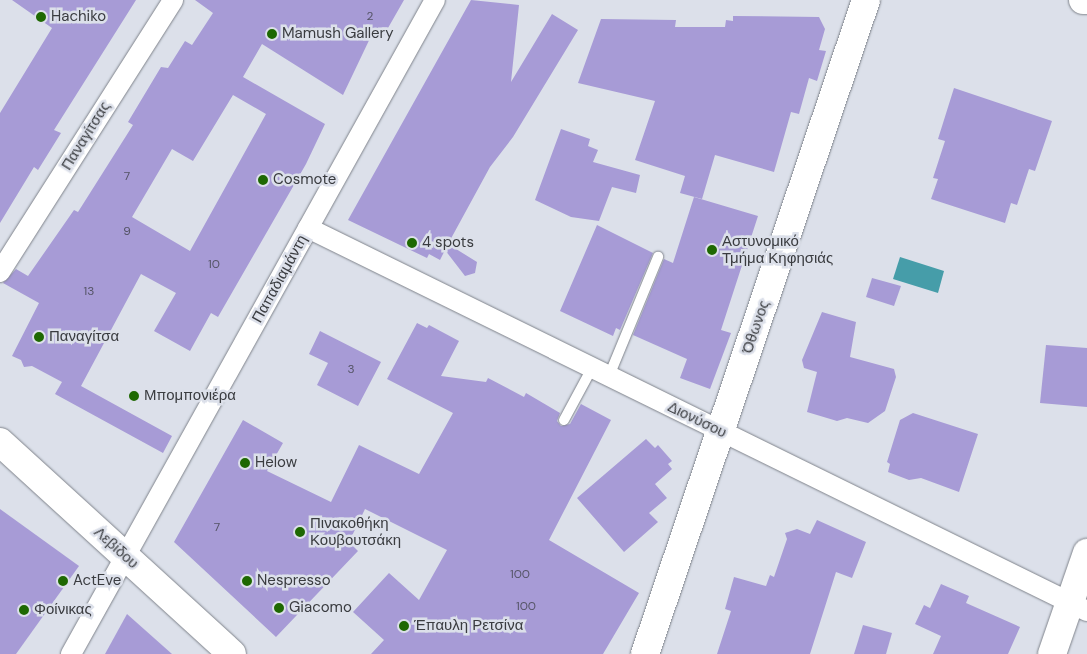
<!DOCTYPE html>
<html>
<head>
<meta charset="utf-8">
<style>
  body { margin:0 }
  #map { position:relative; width:1087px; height:654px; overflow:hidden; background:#dce0ea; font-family:"DM Sans",sans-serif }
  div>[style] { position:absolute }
  .water>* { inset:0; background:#469da9 }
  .building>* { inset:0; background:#a79bd6 }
  .roads { filter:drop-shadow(0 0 1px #7f838b) drop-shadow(0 0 1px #7f838b) }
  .lane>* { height:10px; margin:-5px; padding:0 5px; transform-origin:5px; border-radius:5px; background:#fff }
  .street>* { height:20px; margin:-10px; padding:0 10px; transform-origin:10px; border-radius:10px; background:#fff }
  .secondary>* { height:28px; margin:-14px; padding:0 14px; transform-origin:14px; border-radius:14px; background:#fff }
  .primary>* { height:28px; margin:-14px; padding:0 14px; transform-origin:14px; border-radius:14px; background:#fff }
  .dots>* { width:14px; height:14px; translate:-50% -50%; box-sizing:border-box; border:2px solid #dce0ea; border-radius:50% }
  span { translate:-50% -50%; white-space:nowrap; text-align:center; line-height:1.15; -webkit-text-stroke:5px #dce0ea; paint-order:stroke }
  .number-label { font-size:12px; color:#555466 }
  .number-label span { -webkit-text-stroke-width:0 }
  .poi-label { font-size:15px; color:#3a3c40 }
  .left { translate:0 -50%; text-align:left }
  .street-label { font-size:15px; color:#3a3c40 }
</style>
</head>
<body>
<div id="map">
  <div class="water">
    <i style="clip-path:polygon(900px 257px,944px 271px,938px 293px,893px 279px)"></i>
  </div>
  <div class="building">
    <i style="clip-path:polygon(12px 0,136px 0,54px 130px,61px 133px,38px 170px,34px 167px,0 223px,0 113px,52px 28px)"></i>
    <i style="clip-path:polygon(evenodd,195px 0,404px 0,384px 35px,373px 32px,343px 95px,262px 44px,243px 77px,325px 124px,306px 164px,218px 317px,211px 313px,190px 351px,154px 331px,176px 293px,141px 274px,81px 386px,172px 436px,163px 453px,55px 394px,62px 382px,32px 366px,24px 367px,21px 360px,12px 356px,39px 303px,3px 283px,16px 269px,28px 276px,74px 210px,78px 212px,133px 125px,128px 122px,161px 67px,168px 68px,185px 41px,192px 45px,213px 13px,195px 0,233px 95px,266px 114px,190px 251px,132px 217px,172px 149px,193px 161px,233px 95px)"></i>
    <i style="clip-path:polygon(471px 0,519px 5px,511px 82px,552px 14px,578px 30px,513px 137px,490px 167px,448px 244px,477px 262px,475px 273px,465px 276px,445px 250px,440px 260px,429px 254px,427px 258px,348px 220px)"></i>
    <i style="clip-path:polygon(733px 16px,819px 17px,825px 29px,819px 50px,826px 51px,817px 81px,809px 78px,799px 114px,791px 112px,774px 172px,715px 155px,702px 199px,680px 193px,685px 176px,635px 160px,655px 101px,578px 83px,601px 19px,676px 20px,675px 27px,725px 27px,726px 20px,733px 21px)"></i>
    <i style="clip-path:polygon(954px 88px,1052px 121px,1035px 171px,1029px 169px,1017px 205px,1011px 203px,1005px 223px,931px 199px,938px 179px,933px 178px,945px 141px,938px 139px)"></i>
    <i style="clip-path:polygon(561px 129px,590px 139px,588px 146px,598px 150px,593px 162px,640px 175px,636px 193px,612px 187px,599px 221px,571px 217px,535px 200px)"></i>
    <i style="clip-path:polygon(694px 197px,758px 216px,721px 330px,731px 333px,710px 389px,680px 378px,687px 359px,633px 335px,664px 259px,673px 263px)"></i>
    <i style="clip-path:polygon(597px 225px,653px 253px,620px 330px,616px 328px,613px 336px,560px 311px)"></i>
    <i style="clip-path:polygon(872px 278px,901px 286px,894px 306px,866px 297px)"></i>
    <i style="clip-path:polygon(822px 312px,856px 322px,850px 357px,894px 369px,896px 377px,885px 411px,868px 423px,847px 418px,837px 421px,807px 412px,817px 372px,804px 368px,802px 360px)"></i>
    <i style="clip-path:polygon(417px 323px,427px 328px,429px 325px,459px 341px,441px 376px,486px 382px,488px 378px,524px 397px,526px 393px,560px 413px,557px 421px,561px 426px,570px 424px,581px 404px,611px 420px,549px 540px,639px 593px,603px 654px,371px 654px,384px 640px,353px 612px,389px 573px,419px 600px,447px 550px,365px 509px,349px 542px,358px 551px,276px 637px,174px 542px,243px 420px,283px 443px,267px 471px,331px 502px,359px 445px,419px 474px,453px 413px,387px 379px)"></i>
    <i style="clip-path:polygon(320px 331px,381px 362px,358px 406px,317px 385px,328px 363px,309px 354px)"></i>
    <i style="clip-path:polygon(1046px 345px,1087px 348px,1087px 407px,1040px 403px)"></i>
    <i style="clip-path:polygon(913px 413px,978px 434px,959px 492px,921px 478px,909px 480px,888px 472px,890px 464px,887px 462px,900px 420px)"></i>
    <i style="clip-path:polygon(646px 439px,655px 448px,658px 445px,672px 461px,668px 464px,672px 469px,655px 484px,667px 498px,649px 513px,658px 522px,624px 552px,577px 498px)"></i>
    <i style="clip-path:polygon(0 509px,79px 566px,16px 654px,0 654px)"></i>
    <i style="clip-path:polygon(817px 520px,866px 542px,852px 578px,836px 572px,810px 654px,717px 654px,731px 611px,725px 609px,734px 577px,766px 586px,770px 575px,774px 577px,787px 539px,785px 533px,797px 529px,810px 534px)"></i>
    <i style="clip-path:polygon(941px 584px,969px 596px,966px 603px,1020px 627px,1008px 654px,933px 654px,941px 636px,915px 624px,924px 605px,930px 608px)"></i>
    <i style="clip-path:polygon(127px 614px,172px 654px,105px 654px)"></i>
    <i style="clip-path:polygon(863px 625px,892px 633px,886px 654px,854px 654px)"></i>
  </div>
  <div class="roads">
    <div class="lane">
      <i style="left:609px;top:376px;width:129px;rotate:-67.6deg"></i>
      <i style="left:564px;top:420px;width:59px;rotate:-61.7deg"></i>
    </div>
    <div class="street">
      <i style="left:308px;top:228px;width:868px;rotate:26.18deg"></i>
      <i style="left:0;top:272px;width:322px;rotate:-57.5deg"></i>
      <i style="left:71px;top:654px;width:748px;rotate:-60.9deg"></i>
    </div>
    <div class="secondary">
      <i style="left:0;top:442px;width:314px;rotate:42.4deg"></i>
      <i style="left:645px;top:654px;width:690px;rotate:-71.33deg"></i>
      <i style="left:1052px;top:654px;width:107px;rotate:-70.9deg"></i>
    </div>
    <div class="primary">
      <i style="left:1083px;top:0;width:4px"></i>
    </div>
  </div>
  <div class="dots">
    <i style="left:41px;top:17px;background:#1e6802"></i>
    <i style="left:272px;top:34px;background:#1e6802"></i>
    <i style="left:263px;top:180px;background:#1e6802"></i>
    <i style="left:412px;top:243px;background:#1e6802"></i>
    <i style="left:712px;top:250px;background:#1e6802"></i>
    <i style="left:39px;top:337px;background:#1e6802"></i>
    <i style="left:134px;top:396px;background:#1e6802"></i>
    <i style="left:245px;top:463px;background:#1e6802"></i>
    <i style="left:300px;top:532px;background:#1e6802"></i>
    <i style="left:63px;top:581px;background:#1e6802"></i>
    <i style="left:247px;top:581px;background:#1e6802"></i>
    <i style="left:279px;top:608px;background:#1e6802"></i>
    <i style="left:24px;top:610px;background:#1e6802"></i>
    <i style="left:404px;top:626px;background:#1e6802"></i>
  </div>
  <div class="number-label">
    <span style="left:370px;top:17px">2</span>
    <span style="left:127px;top:177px">7</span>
    <span style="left:127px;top:232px">9</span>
    <span style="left:214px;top:265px">10</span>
    <span style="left:89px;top:292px">13</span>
    <span style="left:351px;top:370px">3</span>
    <span style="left:217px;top:528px">7</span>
    <span style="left:520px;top:575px">100</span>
    <span style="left:526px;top:607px">100</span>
  </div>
  <div class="poi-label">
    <span class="left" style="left:51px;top:17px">Hachiko</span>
    <span class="left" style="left:282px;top:34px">Mamush Gallery</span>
    <span class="left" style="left:273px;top:180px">Cosmote</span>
    <span class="left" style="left:722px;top:250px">Αστυνομικό<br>Τμήμα Κηφησιάς</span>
    <span class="left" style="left:422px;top:243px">4 spots</span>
    <span class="left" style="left:49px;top:337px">Παναγίτσα</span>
    <span class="left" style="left:144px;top:396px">Μπομπονιέρα</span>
    <span class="left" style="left:255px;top:463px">Helow</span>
    <span class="left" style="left:310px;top:532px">Πινακοθήκη<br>Κουβουτσάκη</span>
    <span class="left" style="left:73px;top:581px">ActEve</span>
    <span class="left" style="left:257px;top:581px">Nespresso</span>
    <span class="left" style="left:289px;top:608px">Giacomo</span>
    <span class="left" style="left:34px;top:610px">Φοίνικας</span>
    <span class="left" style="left:414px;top:626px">Έπαυλη Ρετσίνα</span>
  </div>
  <div class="street-label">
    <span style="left:86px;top:136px;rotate:-58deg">Παναγίτσας</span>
    <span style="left:280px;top:279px;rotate:-61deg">Παπαδιαμάντη</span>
    <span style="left:756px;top:327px;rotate:-71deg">Όθωνος</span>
    <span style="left:697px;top:420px;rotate:26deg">Διονύσου</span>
    <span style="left:116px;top:548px;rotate:42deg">Λεβίδου</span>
  </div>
</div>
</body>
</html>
